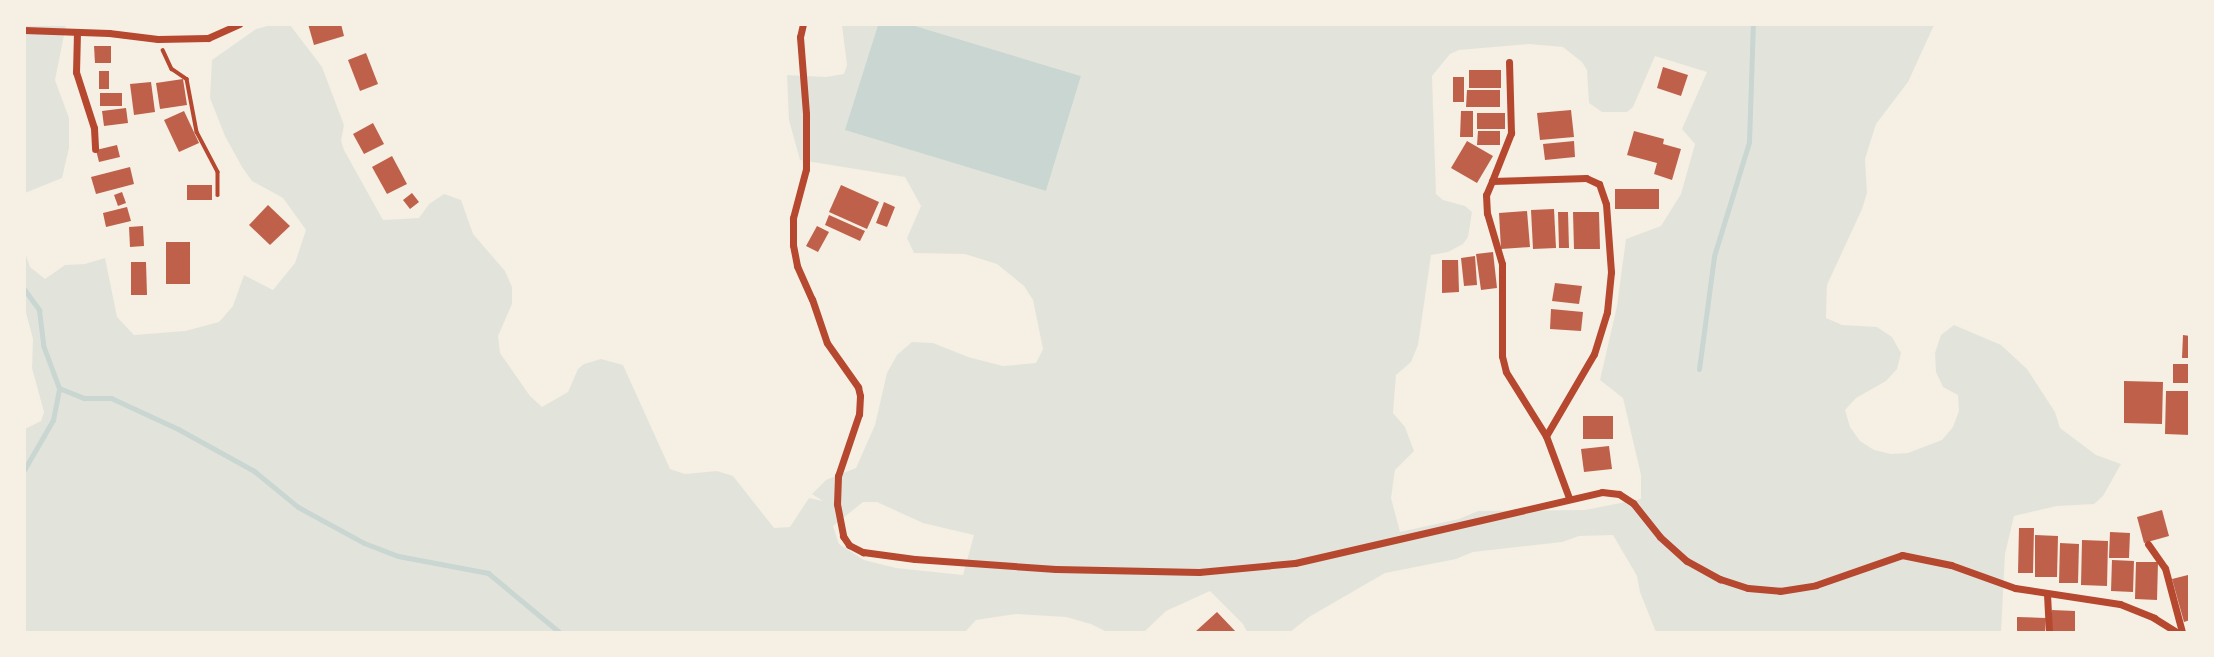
<!DOCTYPE html>
<html>
<head>
<meta charset="utf-8">
<style>
  body { margin:0 }
  #map { position:relative; width:2214px; height:657px; overflow:hidden; background:#f6efe4; font-family:Rubik,sans-serif }
  div>[style] { position:absolute }
  .green>* { inset:0; background:#e2e4dc }
  .water>* { inset:0; background:#c9d6d2 }
  .stream>* { height:5px; margin:-2.5px; padding:0 2.5px; transform-origin:2.5px; border-radius:2.5px; background:#c9d6d2 }
  .building>* { inset:0; background:#bf614a }
  .path>* { height:3.5px; margin:-1.75px; padding:0 1.75px; transform-origin:1.75px; border-radius:1.75px; background:#b5482f }
  .minor>* { height:7px; margin:-3.5px; padding:0 3.5px; transform-origin:3.5px; border-radius:3.5px; background:#b5482f }
  span { translate:-50% -50%; white-space:nowrap; text-align:center; line-height:1.15; -webkit-text-stroke:7px #f6efe4; paint-order:stroke }
  .frame { position:absolute; inset:0; border:26px solid #f6efe4; pointer-events:none }
</style>
</head>
<body>
<div id="map">
  <div class="green">
    <i style="clip-path:polygon(25px 25px,66px 25px,55px 80px,69px 118px,69px 148px,62px 178px,25px 193px)"></i>
    <i style="clip-path:polygon(evenodd,271px 25px,290px 25px,322px 67px,344px 125px,341px 141px,344px 150px,383px 220px,419px 218px,429px 204px,444px 194px,461px 200px,473px 234px,505px 271px,512px 287px,512px 304px,498px 336px,500px 353px,530px 396px,542px 407px,568px 392px,578px 369px,584px 364px,601px 359px,623px 365px,670px 469px,685px 474px,717px 471px,733px 476px,774px 528px,790px 527px,809px 498px,823px 501px,812px 494px,826px 480px,856px 468px,875px 425px,887px 373px,897px 355px,912px 342px,933px 343px,968px 357px,1003px 366px,1036px 363px,1043px 349px,1033px 300px,1024px 286px,997px 264px,965px 254px,914px 253px,907px 238px,921px 206px,905px 177px,800px 160px,789px 120px,787px 75px,826px 77px,844px 74px,847px 65px,842px 25px,878px 25px,846px 130px,1046px 191px,1081px 76px,912px 25px,1934px 25px,1908px 82px,1876px 124px,1865px 159px,1867px 193px,1862px 209px,1827px 285px,1826px 318px,1842px 325px,1877px 327px,1892px 337px,1901px 353px,1897px 369px,1886px 381px,1856px 398px,1845px 410px,1850px 427px,1860px 441px,1874px 450px,1891px 454px,1908px 453px,1942px 440px,1953px 427px,1959px 411px,1958px 395px,1943px 387px,1936px 372px,1935px 353px,1941px 335px,1954px 325px,2001px 345px,2027px 369px,2055px 412px,2060px 428px,2096px 455px,2121px 464px,2103px 496px,2094px 504px,2057px 506px,2014px 516px,2005px 554px,2001px 632px,1656px 632px,1640px 592px,1637px 576px,1613px 535px,1579px 536px,1562px 542px,1473px 552px,1456px 559px,1385px 573px,1309px 617px,1290px 632px,1247px 632px,1243px 624px,1210px 591px,1166px 611px,1144px 632px,1107px 632px,1091px 624px,1066px 617px,1016px 614px,976px 620px,965px 632px,25px 632px,25px 429px,41px 421px,44px 412px,32px 368px,33px 339px,25px 309px,24px 250px,30px 267px,45px 279px,65px 265px,85px 264px,105px 258px,117px 317px,134px 335px,185px 331px,219px 322px,233px 306px,244px 275px,273px 290px,295px 263px,306px 230px,283px 198px,252px 181px,242px 167px,225px 136px,210px 98px,212px 60px,256px 29px,271px 25px,1529px 44px,1563px 47px,1582px 62px,1587px 70px,1589px 103px,1602px 112px,1627px 112px,1633px 107px,1655px 56px,1707px 72px,1682px 129px,1695px 144px,1681px 194px,1661px 226px,1626px 239px,1617px 306px,1600px 380px,1623px 398px,1641px 475px,1641px 499px,1585px 510px,1478px 511px,1459px 519px,1400px 532px,1391px 498px,1395px 470px,1414px 451px,1405px 427px,1393px 413px,1396px 375px,1411px 362px,1418px 345px,1431px 255px,1448px 252px,1463px 244px,1468px 237px,1472px 212px,1465px 206px,1443px 200px,1436px 194px,1432px 76px,1450px 54px,1459px 50px,1529px 44px,271px 25px,863px 502px,877px 502px,923px 523px,974px 535px,963px 575px,896px 568px,864px 560px,839px 544px,833px 526px,863px 502px)"></i>
  </div>
  <div class="water">
    <i style="clip-path:polygon(878px 25px,912px 25px,1081px 76px,1046px 191px,845px 130px)"></i>
  </div>
  <div class="stream">
    <i style="left:24px;top:289px;width:26px;rotate:54deg"></i>
    <i style="left:39px;top:310px;width:35px;rotate:83deg"></i>
    <i style="left:43px;top:345px;width:46px;rotate:69.6deg"></i>
    <i style="left:1699px;top:369px;width:114px;rotate:-82.4deg"></i>
    <i style="left:1714px;top:256px;width:119px;rotate:-72.9deg"></i>
    <i style="left:1749px;top:142px;width:118px;rotate:-88.1deg"></i>
    <i style="left:59px;top:388px;width:27px;rotate:22deg"></i>
    <i style="left:84px;top:398px;width:27px"></i>
    <i style="left:111px;top:398px;width:74px;rotate:24.8deg"></i>
    <i style="left:178px;top:429px;width:87px;rotate:28.9deg"></i>
    <i style="left:254px;top:471px;width:57px;rotate:39.3deg"></i>
    <i style="left:298px;top:507px;width:75px;rotate:28.6deg"></i>
    <i style="left:364px;top:543px;width:36px;rotate:21deg"></i>
    <i style="left:398px;top:556px;width:92px;rotate:10.7deg"></i>
    <i style="left:488px;top:573px;width:92px;rotate:39.7deg"></i>
    <i style="left:24px;top:470px;width:58px;rotate:-59.9deg"></i>
    <i style="left:53px;top:420px;width:33px;rotate:-79deg"></i>
  </div>
  <div class="building">
    <i style="clip-path:polygon(308px 24px,341px 24px,344px 36px,314px 45px)"></i>
    <i style="clip-path:polygon(94px 46px,111px 46px,111px 63px,95px 63px)"></i>
    <i style="clip-path:polygon(366px 53px,378px 84px,360px 91px,348px 60px)"></i>
    <i style="clip-path:polygon(1663px 67px,1688px 75px,1681px 96px,1657px 88px)"></i>
    <i style="clip-path:polygon(1469px 70px,1501px 70px,1501px 88px,1469px 88px)"></i>
    <i style="clip-path:polygon(99px 71px,109px 71px,109px 89px,99px 89px)"></i>
    <i style="clip-path:polygon(1453px 77px,1464px 77px,1464px 102px,1453px 102px)"></i>
    <i style="clip-path:polygon(183px 79px,187px 105px,160px 109px,156px 83px)"></i>
    <i style="clip-path:polygon(151px 82px,155px 112px,134px 115px,130px 84px)"></i>
    <i style="clip-path:polygon(1467px 90px,1500px 90px,1500px 107px,1466px 107px)"></i>
    <i style="clip-path:polygon(100px 93px,122px 93px,122px 106px,100px 106px)"></i>
    <i style="clip-path:polygon(126px 108px,128px 123px,104px 126px,102px 111px)"></i>
    <i style="clip-path:polygon(1571px 110px,1574px 137px,1540px 140px,1537px 113px)"></i>
    <i style="clip-path:polygon(184px 111px,199px 143px,179px 152px,164px 120px)"></i>
    <i style="clip-path:polygon(1461px 111px,1473px 111px,1473px 137px,1460px 137px)"></i>
    <i style="clip-path:polygon(1477px 113px,1505px 113px,1505px 129px,1477px 129px)"></i>
    <i style="clip-path:polygon(373px 123px,384px 144px,364px 154px,353px 134px)"></i>
    <i style="clip-path:polygon(1478px 131px,1500px 131px,1500px 145px,1477px 145px)"></i>
    <i style="clip-path:polygon(1634px 131px,1664px 139px,1663px 144px,1681px 149px,1672px 180px,1654px 174px,1657px 163px,1627px 155px)"></i>
    <i style="clip-path:polygon(1467px 141px,1493px 156px,1477px 183px,1451px 168px)"></i>
    <i style="clip-path:polygon(1574px 141px,1575px 157px,1545px 160px,1543px 144px)"></i>
    <i style="clip-path:polygon(117px 145px,120px 157px,99px 162px,96px 150px)"></i>
    <i style="clip-path:polygon(392px 156px,407px 184px,387px 194px,372px 167px)"></i>
    <i style="clip-path:polygon(130px 167px,134px 184px,96px 194px,91px 177px)"></i>
    <i style="clip-path:polygon(187px 185px,212px 185px,212px 200px,187px 200px)"></i>
    <i style="clip-path:polygon(841px 185px,879px 202px,867px 229px,829px 212px)"></i>
    <i style="clip-path:polygon(1615px 189px,1659px 189px,1659px 209px,1615px 209px)"></i>
    <i style="clip-path:polygon(122px 192px,126px 203px,118px 206px,114px 195px)"></i>
    <i style="clip-path:polygon(412px 193px,419px 202px,410px 209px,403px 200px)"></i>
    <i style="clip-path:polygon(884px 202px,895px 207px,887px 227px,876px 223px)"></i>
    <i style="clip-path:polygon(268px 205px,290px 226px,270px 245px,249px 225px)"></i>
    <i style="clip-path:polygon(127px 207px,131px 221px,106px 227px,103px 213px)"></i>
    <i style="clip-path:polygon(1554px 209px,1556px 248px,1533px 249px,1531px 210px)"></i>
    <i style="clip-path:polygon(1527px 211px,1530px 247px,1501px 249px,1499px 213px)"></i>
    <i style="clip-path:polygon(1558px 212px,1568px 212px,1569px 248px,1559px 248px)"></i>
    <i style="clip-path:polygon(1573px 212px,1599px 212px,1600px 249px,1574px 249px)"></i>
    <i style="clip-path:polygon(829px 215px,865px 231px,860px 241px,825px 225px)"></i>
    <i style="clip-path:polygon(143px 226px,144px 246px,130px 247px,129px 227px)"></i>
    <i style="clip-path:polygon(817px 226px,829px 232px,818px 252px,806px 246px)"></i>
    <i style="clip-path:polygon(166px 242px,190px 242px,190px 284px,166px 284px)"></i>
    <i style="clip-path:polygon(1493px 252px,1497px 288px,1481px 290px,1476px 254px)"></i>
    <i style="clip-path:polygon(1475px 256px,1477px 285px,1464px 286px,1461px 258px)"></i>
    <i style="clip-path:polygon(1442px 260px,1458px 260px,1459px 292px,1442px 293px)"></i>
    <i style="clip-path:polygon(131px 262px,146px 262px,147px 295px,131px 295px)"></i>
    <i style="clip-path:polygon(1555px 283px,1582px 286px,1579px 304px,1552px 301px)"></i>
    <i style="clip-path:polygon(1551px 309px,1583px 312px,1581px 331px,1550px 329px)"></i>
    <i style="clip-path:polygon(2183px 335px,2190px 336px,2190px 358px,2182px 358px)"></i>
    <i style="clip-path:polygon(2173px 364px,2190px 364px,2190px 383px,2173px 383px)"></i>
    <i style="clip-path:polygon(2124px 381px,2163px 382px,2162px 424px,2124px 423px)"></i>
    <i style="clip-path:polygon(2166px 391px,2190px 391px,2190px 435px,2165px 434px)"></i>
    <i style="clip-path:polygon(1583px 416px,1613px 416px,1613px 439px,1583px 439px)"></i>
    <i style="clip-path:polygon(1609px 446px,1612px 469px,1584px 472px,1581px 449px)"></i>
    <i style="clip-path:polygon(2162px 510px,2169px 536px,2144px 543px,2137px 517px)"></i>
    <i style="clip-path:polygon(2019px 528px,2034px 528px,2033px 573px,2018px 573px)"></i>
    <i style="clip-path:polygon(2110px 532px,2130px 533px,2129px 558px,2109px 558px)"></i>
    <i style="clip-path:polygon(2035px 535px,2058px 536px,2057px 577px,2035px 577px)"></i>
    <i style="clip-path:polygon(2082px 540px,2108px 541px,2107px 586px,2081px 585px)"></i>
    <i style="clip-path:polygon(2060px 543px,2079px 544px,2078px 583px,2059px 583px)"></i>
    <i style="clip-path:polygon(2112px 560px,2134px 561px,2133px 592px,2111px 591px)"></i>
    <i style="clip-path:polygon(2136px 562px,2158px 562px,2157px 600px,2135px 599px)"></i>
    <i style="clip-path:polygon(2188px 575px,2190px 620px,2184px 622px,2172px 579px)"></i>
    <i style="clip-path:polygon(2052px 610px,2075px 611px,2075px 632px,2051px 632px)"></i>
    <i style="clip-path:polygon(1217px 612px,1236px 632px,1195px 632px)"></i>
    <i style="clip-path:polygon(2017px 617px,2046px 618px,2045px 632px,2017px 632px)"></i>
  </div>
  <div class="path">
    <i style="left:163px;top:50px;width:21px;rotate:65deg"></i>
    <i style="left:172px;top:69px;width:18px;rotate:34deg"></i>
    <i style="left:187px;top:79px;width:54px;rotate:79.3deg"></i>
    <i style="left:197px;top:132px;width:45px;rotate:62.3deg"></i>
    <i style="left:218px;top:172px;width:23px;rotate:90deg"></i>
  </div>
  <div class="minor">
    <i style="left:803px;top:24px;width:13px;rotate:103deg"></i>
    <i style="left:800px;top:37px;width:77px;rotate:85.5deg"></i>
    <i style="left:806px;top:114px;width:55px;rotate:90deg"></i>
    <i style="left:806px;top:169px;width:51px;rotate:104.9deg"></i>
    <i style="left:793px;top:218px;width:27px;rotate:90deg"></i>
    <i style="left:793px;top:245px;width:21px;rotate:79deg"></i>
    <i style="left:797px;top:266px;width:36px;rotate:66deg"></i>
    <i style="left:812px;top:299px;width:46px;rotate:71.2deg"></i>
    <i style="left:827px;top:343px;width:54px;rotate:54.8deg"></i>
    <i style="left:858px;top:387px;width:9px;rotate:77deg"></i>
    <i style="left:860px;top:396px;width:18px;rotate:93deg"></i>
    <i style="left:859px;top:414px;width:65px;rotate:108.7deg"></i>
    <i style="left:838px;top:476px;width:28px;rotate:92deg"></i>
    <i style="left:837px;top:504px;width:33px;rotate:79deg"></i>
    <i style="left:843px;top:536px;width:11px;rotate:56deg"></i>
    <i style="left:849px;top:545px;width:16px;rotate:27deg"></i>
    <i style="left:863px;top:552px;width:52px;rotate:7.7deg"></i>
    <i style="left:915px;top:559px;width:141px;rotate:4.1deg"></i>
    <i style="left:1056px;top:569px;width:143px;rotate:1.2deg"></i>
    <i style="left:1199px;top:572px;width:96px;rotate:-5.4deg"></i>
    <i style="left:1295px;top:563px;width:315px;rotate:-13deg"></i>
    <i style="left:1602px;top:492px;width:17px;rotate:7deg"></i>
    <i style="left:1619px;top:494px;width:17px;rotate:33deg"></i>
    <i style="left:1633px;top:503px;width:43px;rotate:51.5deg"></i>
    <i style="left:1660px;top:537px;width:36px;rotate:42deg"></i>
    <i style="left:1687px;top:561px;width:38px;rotate:29deg"></i>
    <i style="left:1720px;top:579px;width:29px;rotate:18deg"></i>
    <i style="left:1748px;top:588px;width:32px;rotate:5deg"></i>
    <i style="left:1780px;top:591px;width:36px;rotate:-9deg"></i>
    <i style="left:1816px;top:585px;width:91px;rotate:-19.2deg"></i>
    <i style="left:1902px;top:555px;width:50px;rotate:11.5deg"></i>
    <i style="left:1951px;top:565px;width:68px;rotate:19.8deg"></i>
    <i style="left:2015px;top:588px;width:106px;rotate:8.7deg"></i>
    <i style="left:2120px;top:604px;width:37px;rotate:22deg"></i>
    <i style="left:2154px;top:618px;width:26px;rotate:32deg"></i>
    <i style="left:24px;top:30px;width:85px;rotate:2deg"></i>
    <i style="left:109px;top:33px;width:49px;rotate:7deg"></i>
    <i style="left:158px;top:39px;width:50px;rotate:-1.1deg"></i>
    <i style="left:208px;top:38px;width:34px;rotate:-24deg"></i>
    <i style="left:77px;top:32px;width:40px;rotate:91.4deg"></i>
    <i style="left:76px;top:72px;width:59px;rotate:72.2deg"></i>
    <i style="left:94px;top:128px;width:21px;rotate:87deg"></i>
    <i style="left:1492px;top:181px;width:52px;rotate:-68.4deg"></i>
    <i style="left:1511px;top:133px;width:71px;rotate:-91.6deg"></i>
    <i style="left:1546px;top:436px;width:95px;rotate:-59.7deg"></i>
    <i style="left:1594px;top:354px;width:44px;rotate:-72.8deg"></i>
    <i style="left:1607px;top:312px;width:40px;rotate:-84.3deg"></i>
    <i style="left:1611px;top:272px;width:68px;rotate:-94.2deg"></i>
    <i style="left:1606px;top:204px;width:21px;rotate:-109deg"></i>
    <i style="left:1599px;top:184px;width:14px;rotate:-155deg"></i>
    <i style="left:1586px;top:178px;width:94px;rotate:178.2deg"></i>
    <i style="left:1492px;top:181px;width:15px;rotate:113deg"></i>
    <i style="left:1486px;top:195px;width:18px;rotate:87deg"></i>
    <i style="left:1487px;top:213px;width:53px;rotate:73.6deg"></i>
    <i style="left:1502px;top:264px;width:92px;rotate:90deg"></i>
    <i style="left:1502px;top:356px;width:16px;rotate:76deg"></i>
    <i style="left:1506px;top:372px;width:75px;rotate:58deg"></i>
    <i style="left:1546px;top:436px;width:66px;rotate:69.6deg"></i>
    <i style="left:2148px;top:544px;width:29px;rotate:55deg"></i>
    <i style="left:2165px;top:568px;width:66px;rotate:75.1deg"></i>
    <i style="left:2047px;top:594px;width:38px;rotate:87deg"></i>
  </div>
  <div class="frame"></div>
</div>
</body>
</html>
